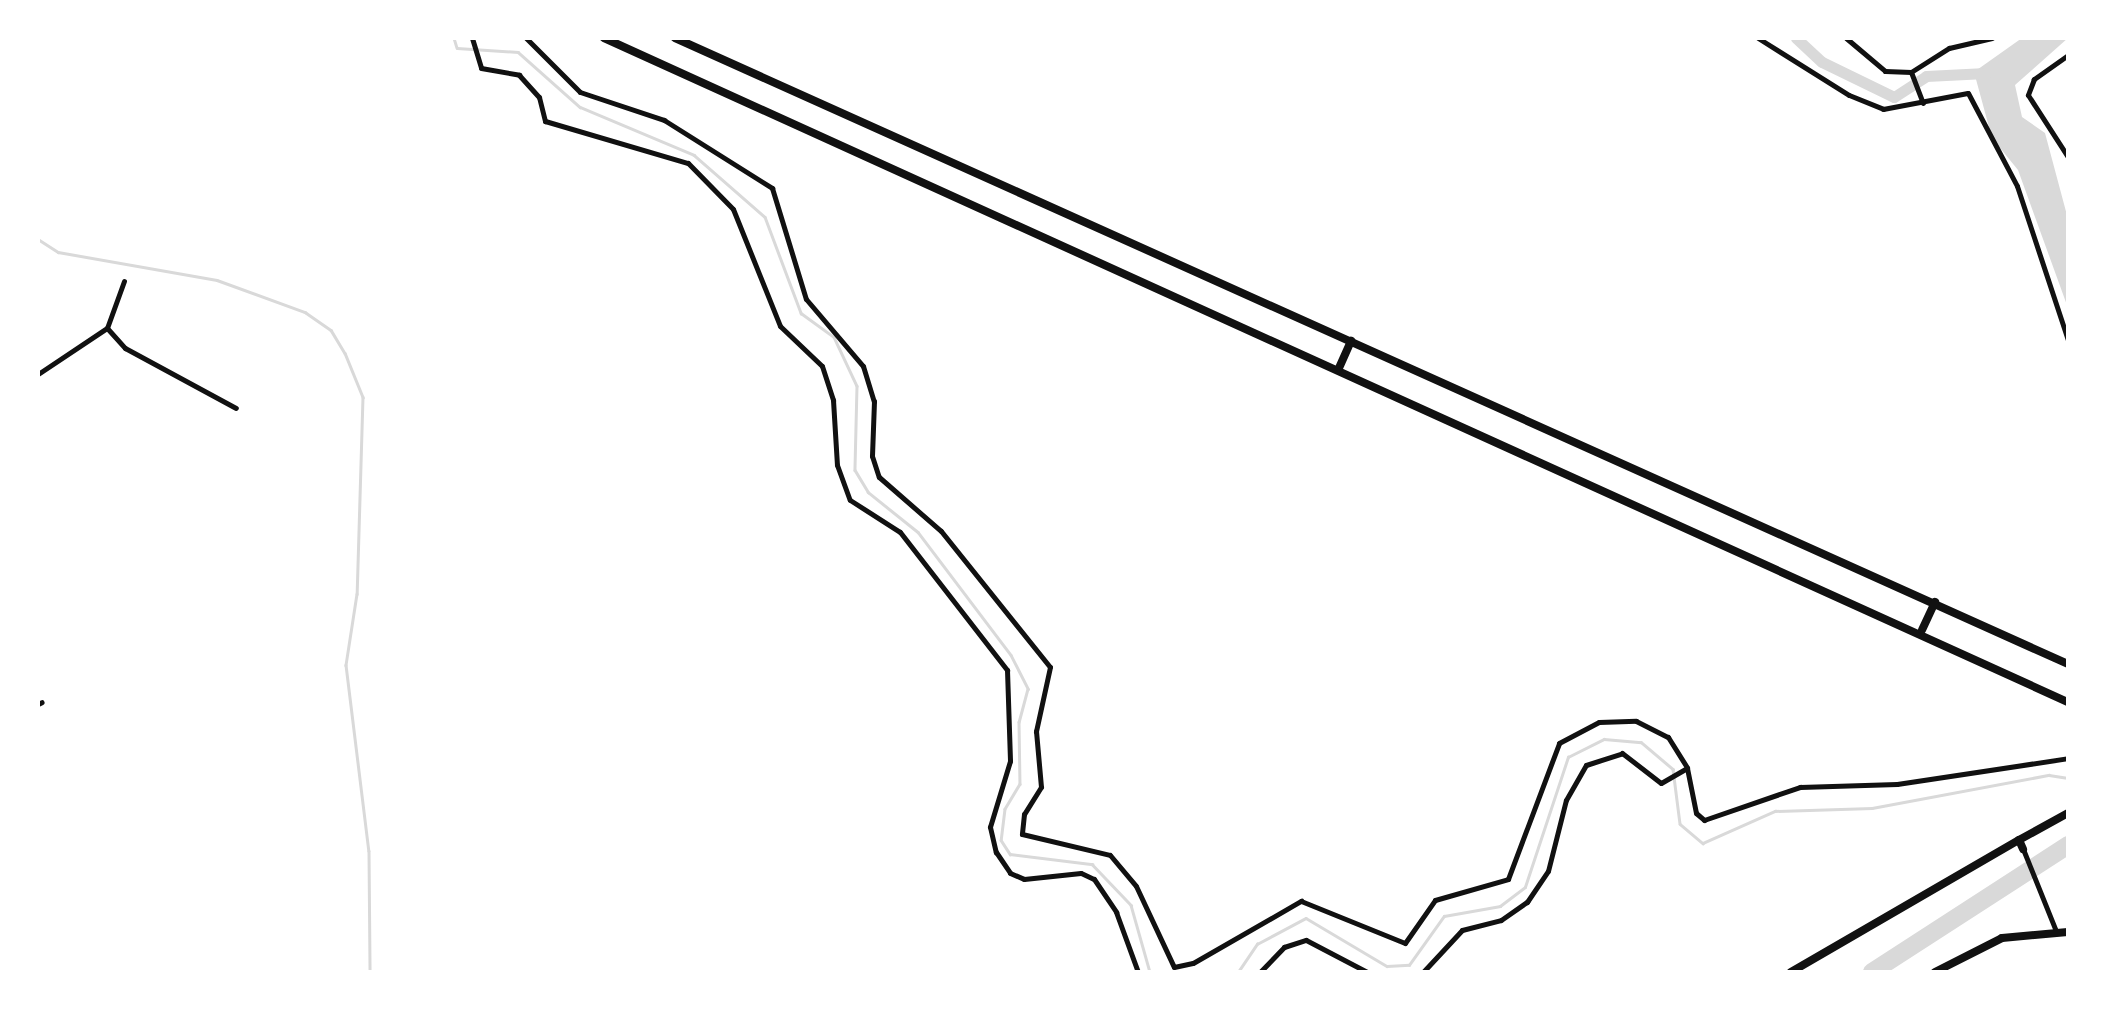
<!DOCTYPE html>
<html>
<head>
<meta charset="utf-8">
<style>
  body { margin:0 }
  #map { position:relative; width:2106px; height:1010px; overflow:hidden; background:#fff; font-family:"DejaVu Sans",sans-serif }
  div>[style] { position:absolute }
  .water>* { inset:0; background:#d9d9d9 }
  .stream>* { height:2.5px; margin:-1.25px; padding:0 1.25px; transform-origin:1.25px; border-radius:1.25px; background:#d9d9d9 }
  .canal>* { height:11px; margin:-5.5px; padding:0 5.5px; transform-origin:5.5px; border-radius:5.5px; background:#d9d9d9 }
  .river>* { height:18px; margin:-9px; padding:0 9px; transform-origin:9px; border-radius:9px; background:#d9d9d9 }
  .minor>* { height:5px; margin:-2.5px; padding:0 2.5px; transform-origin:2.5px; border-radius:2.5px; background:#111 }
  .tertiary>* { height:8px; margin:-4px; padding:0 4px; transform-origin:4px; border-radius:4px; background:#111 }
  .secondary>* { height:8px; margin:-4px; padding:0 4px; transform-origin:4px; border-radius:4px; background:#111 }
  span { translate:-50% -50%; white-space:nowrap; text-align:center; line-height:1.15; -webkit-text-stroke:8px #fff; paint-order:stroke }
  .frame { position:absolute; inset:0; border:40px solid #fff; pointer-events:none }
</style>
</head>
<body>
<div id="map">
  <div class="water">
    <i style="clip-path:polygon(2022px 38px,2068px 38px,2015px 85px,2022px 117px,2045px 133px,2068px 219px,2068px 308px,2018px 170px,1992px 138px,1974px 72px)"></i>
  </div>
  <div class="stream">
    <i style="left:454px;top:38px;width:10px;rotate:73deg"></i>
    <i style="left:457px;top:48px;width:61px;rotate:3.8deg"></i>
    <i style="left:518px;top:52px;width:83px;rotate:41.6deg"></i>
    <i style="left:580px;top:107px;width:124px;rotate:22.8deg"></i>
    <i style="left:694px;top:155px;width:94px;rotate:41.1deg"></i>
    <i style="left:765px;top:217px;width:103px;rotate:69.4deg"></i>
    <i style="left:801px;top:313px;width:41px;rotate:36deg"></i>
    <i style="left:834px;top:337px;width:54px;rotate:64.9deg"></i>
    <i style="left:857px;top:386px;width:84px;rotate:91.4deg"></i>
    <i style="left:855px;top:470px;width:26px;rotate:59deg"></i>
    <i style="left:868px;top:492px;width:64px;rotate:38.7deg"></i>
    <i style="left:918px;top:532px;width:154px;rotate:52.9deg"></i>
    <i style="left:1011px;top:655px;width:38px;rotate:63deg"></i>
    <i style="left:1028px;top:689px;width:34px;rotate:105deg"></i>
    <i style="left:1019px;top:722px;width:62px;rotate:89.1deg"></i>
    <i style="left:1020px;top:784px;width:29px;rotate:121deg"></i>
    <i style="left:1005px;top:809px;width:31px;rotate:97deg"></i>
    <i style="left:1001px;top:840px;width:17px;rotate:57deg"></i>
    <i style="left:1010px;top:854px;width:83px;rotate:7deg"></i>
    <i style="left:1092px;top:864px;width:57px;rotate:46.4deg"></i>
    <i style="left:1131px;top:905px;width:70px;rotate:74.2deg"></i>
    <i style="left:38px;top:239px;width:24px;rotate:33deg"></i>
    <i style="left:58px;top:252px;width:161px;rotate:10deg"></i>
    <i style="left:217px;top:280px;width:94px;rotate:20deg"></i>
    <i style="left:305px;top:312px;width:32px;rotate:35deg"></i>
    <i style="left:331px;top:330px;width:27px;rotate:59deg"></i>
    <i style="left:345px;top:353px;width:48px;rotate:67.8deg"></i>
    <i style="left:363px;top:397px;width:197px;rotate:91.7deg"></i>
    <i style="left:357px;top:594px;width:72px;rotate:98.8deg"></i>
    <i style="left:346px;top:665px;width:187px;rotate:83deg"></i>
    <i style="left:369px;top:851px;width:121px;rotate:89.5deg"></i>
    <i style="left:1238px;top:972px;width:34px;rotate:-56deg"></i>
    <i style="left:1257px;top:944px;width:55px;rotate:-28deg"></i>
    <i style="left:1306px;top:918px;width:94px;rotate:30.7deg"></i>
    <i style="left:1387px;top:966px;width:22px;rotate:-3deg"></i>
    <i style="left:1409px;top:965px;width:60px;rotate:-54.5deg"></i>
    <i style="left:1444px;top:916px;width:57px;rotate:-10.1deg"></i>
    <i style="left:1500px;top:906px;width:31px;rotate:-37deg"></i>
    <i style="left:1525px;top:887px;width:137px;rotate:-71.7deg"></i>
    <i style="left:1568px;top:757px;width:40px;rotate:-26.6deg"></i>
    <i style="left:1604px;top:739px;width:37px;rotate:5deg"></i>
    <i style="left:1641px;top:742px;width:42px;rotate:40.2deg"></i>
    <i style="left:1673px;top:769px;width:55px;rotate:82.7deg"></i>
    <i style="left:1680px;top:824px;width:30px;rotate:40deg"></i>
    <i style="left:1703px;top:843px;width:79px;rotate:-24deg"></i>
    <i style="left:1775px;top:811px;width:97px;rotate:-1.8deg"></i>
    <i style="left:1872px;top:808px;width:180px;rotate:-10.6deg"></i>
    <i style="left:2049px;top:775px;width:19px;rotate:9deg"></i>
  </div>
  <div class="canal">
    <i style="left:1796px;top:38px;width:35px;rotate:43deg"></i>
    <i style="left:1822px;top:62px;width:80px;rotate:25.9deg"></i>
    <i style="left:1894px;top:97px;width:38px;rotate:-33deg"></i>
    <i style="left:1926px;top:76px;width:60px;rotate:-2.9deg"></i>
  </div>
  <div class="river">
    <i style="left:1872px;top:972px;width:234px;rotate:-32.9deg"></i>
  </div>
  <div class="minor">
    <i style="left:472px;top:38px;width:31px;rotate:73deg"></i>
    <i style="left:481px;top:68px;width:39px;rotate:10deg"></i>
    <i style="left:519px;top:75px;width:30px;rotate:48deg"></i>
    <i style="left:539px;top:97px;width:25px;rotate:76deg"></i>
    <i style="left:545px;top:121px;width:149px;rotate:16.4deg"></i>
    <i style="left:688px;top:163px;width:64px;rotate:45.6deg"></i>
    <i style="left:733px;top:209px;width:126px;rotate:68.1deg"></i>
    <i style="left:780px;top:326px;width:58px;rotate:43.6deg"></i>
    <i style="left:822px;top:366px;width:36px;rotate:72deg"></i>
    <i style="left:833px;top:400px;width:65px;rotate:86.5deg"></i>
    <i style="left:837px;top:465px;width:37px;rotate:70deg"></i>
    <i style="left:850px;top:500px;width:59px;rotate:32.6deg"></i>
    <i style="left:900px;top:532px;width:175px;rotate:52.2deg"></i>
    <i style="left:1007px;top:670px;width:91px;rotate:88.1deg"></i>
    <i style="left:1010px;top:761px;width:69px;rotate:106.9deg"></i>
    <i style="left:990px;top:827px;width:26px;rotate:77deg"></i>
    <i style="left:996px;top:852px;width:25px;rotate:56deg"></i>
    <i style="left:1010px;top:873px;width:15px;rotate:23deg"></i>
    <i style="left:1024px;top:879px;width:57px;rotate:-6deg"></i>
    <i style="left:1081px;top:873px;width:14px;rotate:25deg"></i>
    <i style="left:1094px;top:879px;width:40px;rotate:56deg"></i>
    <i style="left:1116px;top:912px;width:64px;rotate:69.9deg"></i>
    <i style="left:526px;top:38px;width:76px;rotate:45deg"></i>
    <i style="left:580px;top:92px;width:89px;rotate:18.4deg"></i>
    <i style="left:664px;top:120px;width:128px;rotate:32.2deg"></i>
    <i style="left:772px;top:188px;width:116px;rotate:73deg"></i>
    <i style="left:806px;top:299px;width:88px;rotate:49.6deg"></i>
    <i style="left:863px;top:366px;width:37px;rotate:73deg"></i>
    <i style="left:874px;top:401px;width:55px;rotate:92.1deg"></i>
    <i style="left:872px;top:456px;width:22px;rotate:72deg"></i>
    <i style="left:879px;top:477px;width:82px;rotate:41.1deg"></i>
    <i style="left:941px;top:531px;width:174px;rotate:51.3deg"></i>
    <i style="left:1050px;top:667px;width:66px;rotate:102.3deg"></i>
    <i style="left:1036px;top:731px;width:56px;rotate:84.9deg"></i>
    <i style="left:1041px;top:787px;width:32px;rotate:122deg"></i>
    <i style="left:1024px;top:814px;width:20px;rotate:96deg"></i>
    <i style="left:1022px;top:834px;width:90px;rotate:13.4deg"></i>
    <i style="left:1110px;top:855px;width:40px;rotate:50deg"></i>
    <i style="left:1136px;top:886px;width:89px;rotate:64.9deg"></i>
    <i style="left:1174px;top:967px;width:19px;rotate:-12deg"></i>
    <i style="left:1193px;top:963px;width:125px;rotate:-29.9deg"></i>
    <i style="left:1301px;top:901px;width:112px;rotate:22deg"></i>
    <i style="left:1405px;top:943px;width:52px;rotate:-55.1deg"></i>
    <i style="left:1435px;top:900px;width:76px;rotate:-16deg"></i>
    <i style="left:1508px;top:879px;width:145px;rotate:-69.4deg"></i>
    <i style="left:1559px;top:743px;width:45px;rotate:-27.7deg"></i>
    <i style="left:1599px;top:722px;width:37px;rotate:-2deg"></i>
    <i style="left:1636px;top:721px;width:36px;rotate:27deg"></i>
    <i style="left:1668px;top:737px;width:36px;rotate:58deg"></i>
    <i style="left:1687px;top:768px;width:46px;rotate:78.7deg"></i>
    <i style="left:1696px;top:813px;width:11px;rotate:41deg"></i>
    <i style="left:1704px;top:820px;width:102px;rotate:-19deg"></i>
    <i style="left:1800px;top:787px;width:97px;rotate:-1.8deg"></i>
    <i style="left:1897px;top:784px;width:173px;rotate:-8.6deg"></i>
    <i style="left:1758px;top:38px;width:107px;rotate:32.1deg"></i>
    <i style="left:1849px;top:95px;width:37px;rotate:22deg"></i>
    <i style="left:1883px;top:109px;width:86px;rotate:-10.7deg"></i>
    <i style="left:1968px;top:93px;width:105px;rotate:62.2deg"></i>
    <i style="left:2017px;top:186px;width:162px;rotate:71.7deg"></i>
    <i style="left:1846px;top:38px;width:51px;rotate:40.2deg"></i>
    <i style="left:1885px;top:71px;width:26px;rotate:2deg"></i>
    <i style="left:1911px;top:72px;width:33px;rotate:69deg"></i>
    <i style="left:2068px;top:55px;width:42px;rotate:144.8deg"></i>
    <i style="left:2034px;top:79px;width:17px;rotate:111deg"></i>
    <i style="left:2028px;top:95px;width:74px;rotate:57.2deg"></i>
    <i style="left:1911px;top:72px;width:45px;rotate:-32.3deg"></i>
    <i style="left:1949px;top:48px;width:44px;rotate:-13.1deg"></i>
    <i style="left:107px;top:328px;width:50px;rotate:-70.1deg"></i>
    <i style="left:38px;top:374px;width:83px;rotate:-33.7deg"></i>
    <i style="left:107px;top:328px;width:27px;rotate:48deg"></i>
    <i style="left:125px;top:348px;width:126px;rotate:28.4deg"></i>
    <i style="left:38px;top:704px;width:4px;rotate:-27deg"></i>
    <i style="left:2023px;top:849px;width:88px;rotate:68.1deg"></i>
    <i style="left:1260px;top:972px;width:35px;rotate:-46deg"></i>
    <i style="left:1284px;top:947px;width:23px;rotate:-18deg"></i>
    <i style="left:1306px;top:940px;width:69px;rotate:27.7deg"></i>
    <i style="left:1423px;top:972px;width:57px;rotate:-47.1deg"></i>
    <i style="left:1462px;top:930px;width:40px;rotate:-14.4deg"></i>
    <i style="left:1501px;top:920px;width:32px;rotate:-35deg"></i>
    <i style="left:1527px;top:902px;width:37px;rotate:-56deg"></i>
    <i style="left:1548px;top:871px;width:73px;rotate:-75.8deg"></i>
    <i style="left:1566px;top:800px;width:40px;rotate:-60.3deg"></i>
    <i style="left:1586px;top:765px;width:38px;rotate:-18deg"></i>
    <i style="left:1622px;top:753px;width:49px;rotate:37.6deg"></i>
    <i style="left:1661px;top:783px;width:30px;rotate:-30deg"></i>
  </div>
  <div class="tertiary">
    <i style="left:604px;top:38px;width:1608px;rotate:24.4deg"></i>
    <i style="left:675px;top:38px;width:1527px;rotate:24.2deg"></i>
    <i style="left:1339px;top:368px;width:30px;rotate:-66deg"></i>
    <i style="left:1922px;top:630px;width:31px;rotate:-65deg"></i>
    <i style="left:2019px;top:840px;width:56px;rotate:-28.9deg"></i>
    <i style="left:1791px;top:972px;width:263px;rotate:-30.1deg"></i>
    <i style="left:2019px;top:840px;width:10px;rotate:66deg"></i>
  </div>
  <div class="secondary">
    <i style="left:1935px;top:972px;width:75px;rotate:-26.9deg"></i>
    <i style="left:2002px;top:938px;width:66px;rotate:-5.2deg"></i>
  </div>
  <div class="frame"></div>
</div>
</body>
</html>
